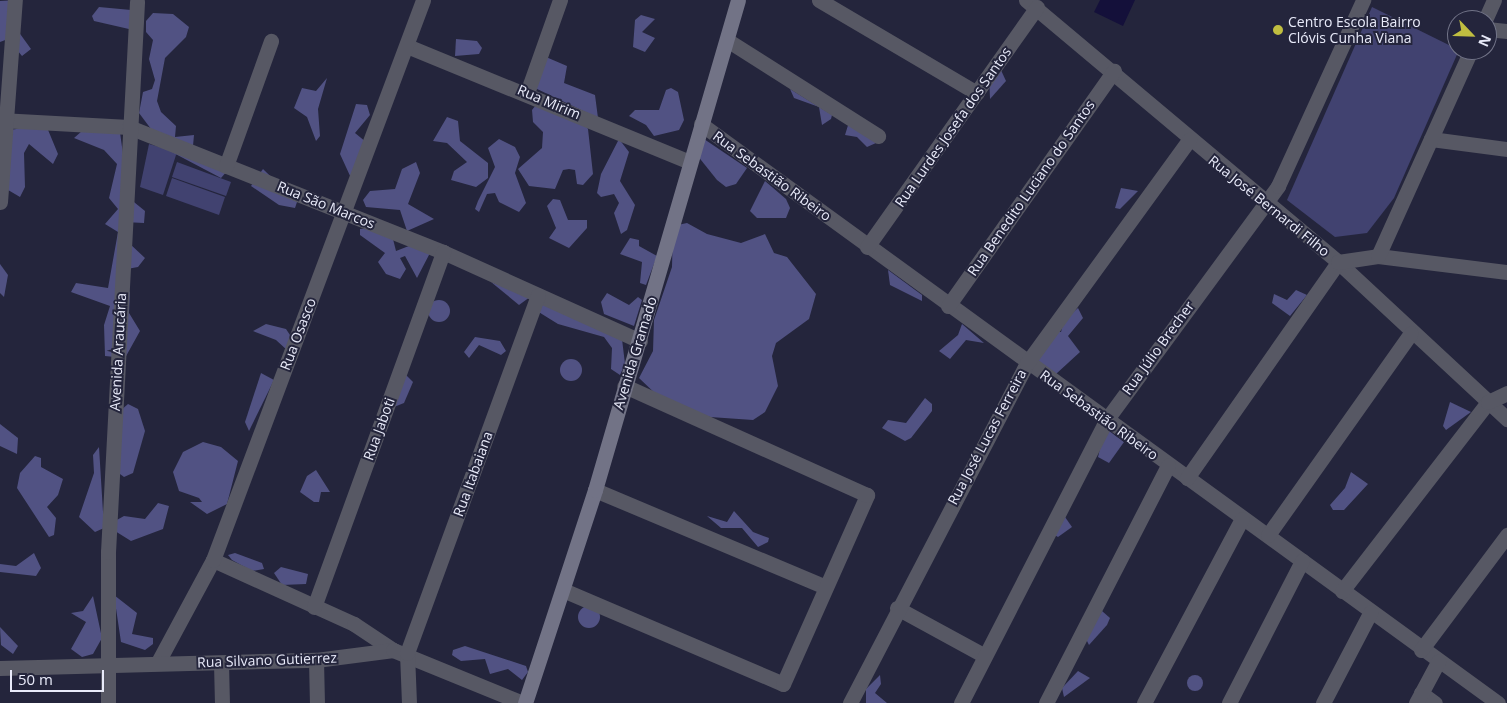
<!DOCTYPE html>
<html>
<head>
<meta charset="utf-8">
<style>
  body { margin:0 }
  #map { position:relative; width:1507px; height:703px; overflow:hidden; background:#24253c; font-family:"Open Sans",sans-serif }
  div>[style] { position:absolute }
  .green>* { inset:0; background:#414270 }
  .forest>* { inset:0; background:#515283 }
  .round { border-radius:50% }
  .water>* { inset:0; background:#14103a }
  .street>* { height:15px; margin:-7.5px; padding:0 7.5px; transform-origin:7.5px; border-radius:7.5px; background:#575864 }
  .secondary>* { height:15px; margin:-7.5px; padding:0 7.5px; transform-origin:7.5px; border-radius:7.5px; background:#727386 }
  .dots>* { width:14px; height:14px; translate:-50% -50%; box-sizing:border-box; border:2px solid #24253c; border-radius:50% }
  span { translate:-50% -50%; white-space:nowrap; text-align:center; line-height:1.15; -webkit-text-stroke:4px #24253c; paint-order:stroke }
  .poi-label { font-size:14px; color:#e8eaf9 }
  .left { translate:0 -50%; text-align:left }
  .street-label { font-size:14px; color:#e8eaf9 }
  .north { position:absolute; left:1447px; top:10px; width:50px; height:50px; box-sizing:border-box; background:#24253c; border:1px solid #727488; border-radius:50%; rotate:114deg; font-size:14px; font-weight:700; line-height:20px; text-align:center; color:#e8eaf9 }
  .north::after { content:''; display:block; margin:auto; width:18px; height:22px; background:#c0be40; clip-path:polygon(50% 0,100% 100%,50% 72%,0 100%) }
  .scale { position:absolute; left:10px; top:670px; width:94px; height:22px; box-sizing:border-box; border:2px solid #e8eaf9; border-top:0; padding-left:6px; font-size:15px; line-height:18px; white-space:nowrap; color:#e8eaf9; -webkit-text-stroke:4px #24253c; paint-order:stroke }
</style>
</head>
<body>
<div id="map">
  <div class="green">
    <i style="clip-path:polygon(1372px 7px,1459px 50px,1394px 198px,1367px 233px,1335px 237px,1287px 200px)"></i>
    <i style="clip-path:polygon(149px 144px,177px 152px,163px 195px,140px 187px)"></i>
    <i style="clip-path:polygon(177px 162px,231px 182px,226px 196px,172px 177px)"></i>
    <i style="clip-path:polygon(172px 178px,225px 197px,219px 215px,166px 196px)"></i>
  </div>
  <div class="forest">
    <i style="clip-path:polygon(18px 0,18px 31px,31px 49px,22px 56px,8px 39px,0 42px,0 1px)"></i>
    <i style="clip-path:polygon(99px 7px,131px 10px,142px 21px,142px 32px,94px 21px,92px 16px)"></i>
    <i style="clip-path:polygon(153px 13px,173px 14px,189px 27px,186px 37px,165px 58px,157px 101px,161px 112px,176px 126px,175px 137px,194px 135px,193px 146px,228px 170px,221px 178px,166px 149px,139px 113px,143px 92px,152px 89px,155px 80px,149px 59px,153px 40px,146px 32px,146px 21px)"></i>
    <i style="clip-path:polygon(641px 15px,655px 19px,642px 32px,655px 38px,645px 52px,633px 47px,635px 20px)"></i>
    <i style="clip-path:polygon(456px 39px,477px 41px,482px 48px,479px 54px,455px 56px)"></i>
    <i style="clip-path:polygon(546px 57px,567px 66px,564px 83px,595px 95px,598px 118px,535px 88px)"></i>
    <i style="clip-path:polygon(1000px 68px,1006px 81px,990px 99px,989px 74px)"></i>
    <i style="clip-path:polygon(327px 78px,318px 109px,320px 136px,316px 141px,307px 117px,294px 108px,302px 88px,316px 91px)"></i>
    <i style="clip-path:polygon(671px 88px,678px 92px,684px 120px,679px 130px,654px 136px,646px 125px,629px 116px,635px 110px,659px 110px,666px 90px)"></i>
    <i style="clip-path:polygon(790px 89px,832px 115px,831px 119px,822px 125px,819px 107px,794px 98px)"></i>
    <i style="clip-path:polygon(539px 101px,582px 120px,588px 129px,593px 174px,583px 185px,577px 184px,575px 170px,569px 169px,563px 170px,555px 189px,529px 186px,518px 169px,542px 148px,543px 132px,533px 122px,532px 110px)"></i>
    <i style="clip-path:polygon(356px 104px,367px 105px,370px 115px,355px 133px,366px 142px,351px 178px,340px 154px)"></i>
    <i style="clip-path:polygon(447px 117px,458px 121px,460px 141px,488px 163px,488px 178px,476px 187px,451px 180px,454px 171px,467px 162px,447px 143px,433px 141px)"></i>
    <i style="clip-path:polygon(849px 122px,876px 143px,867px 147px,857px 137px,845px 135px)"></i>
    <i style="clip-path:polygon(46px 125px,58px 154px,53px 164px,29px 144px,24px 153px,25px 187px,20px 197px,3px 187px,9px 130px)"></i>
    <i style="clip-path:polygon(119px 125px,129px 198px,145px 211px,144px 223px,124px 222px,129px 243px,145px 258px,138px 267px,127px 269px,121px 286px,130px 292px,129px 313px,140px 331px,125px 358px,105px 356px,104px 325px,110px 306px,71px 292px,76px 283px,108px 288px,118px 232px,105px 224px,118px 209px,109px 198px,117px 164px,104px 150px,74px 138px,82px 131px)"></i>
    <i style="clip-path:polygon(499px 139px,515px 147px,520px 157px,515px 173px,526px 203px,519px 212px,499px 202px,495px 193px,487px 194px,479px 212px,475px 209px,478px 201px,495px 167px,488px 148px)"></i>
    <i style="clip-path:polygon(619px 139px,629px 152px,620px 181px,635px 205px,627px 230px,621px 234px,614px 213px,619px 203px,614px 194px,601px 197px,597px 193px,601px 174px)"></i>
    <i style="clip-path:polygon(704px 139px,747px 168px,736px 184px,726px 187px,717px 180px,697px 155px)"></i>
    <i style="clip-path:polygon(416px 162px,420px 173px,408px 204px,434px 219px,407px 231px,400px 210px,366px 207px,363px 200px,370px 191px,395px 189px,402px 169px)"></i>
    <i style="clip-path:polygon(263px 169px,297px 202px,295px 208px,279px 205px,251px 186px)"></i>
    <i style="clip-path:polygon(765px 181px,786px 199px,790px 208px,786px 218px,757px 218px,750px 211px)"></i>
    <i style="clip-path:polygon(1121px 188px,1138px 191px,1120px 209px,1115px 208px)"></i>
    <i style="clip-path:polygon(553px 199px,560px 200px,568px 220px,587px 220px,587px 228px,569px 248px,549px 238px,556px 228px,547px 206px)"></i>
    <i style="clip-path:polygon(687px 223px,707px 234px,741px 243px,765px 234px,774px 253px,787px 257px,816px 294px,809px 319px,776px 343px,772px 356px,778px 386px,765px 412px,753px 420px,710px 417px,661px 399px,639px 378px,653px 351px,654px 320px,672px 267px,673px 226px)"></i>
    <i style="clip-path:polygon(368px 228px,392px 235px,396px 251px,414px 244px,430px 253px,417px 278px,405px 256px,400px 258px,406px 269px,400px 279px,386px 274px,378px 262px,385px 253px,360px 235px,360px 229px)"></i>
    <i style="clip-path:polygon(630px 238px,639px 240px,639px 246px,657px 256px,646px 285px,640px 283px,642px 262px,620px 254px)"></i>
    <i style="clip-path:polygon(0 264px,8px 275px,4px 297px,0 293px)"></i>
    <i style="clip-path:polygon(888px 270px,922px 295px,922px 301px,890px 285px)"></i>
    <i style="clip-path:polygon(491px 282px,530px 297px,519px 305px)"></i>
    <i style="clip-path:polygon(1296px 290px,1307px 295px,1290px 316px,1272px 303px,1274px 294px,1287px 300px)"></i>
    <i style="clip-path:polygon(607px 293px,629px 305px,638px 297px,642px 300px,634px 326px,604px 314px,601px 302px)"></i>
    <i class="round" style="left:428px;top:300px;width:22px;height:22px"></i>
    <i style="clip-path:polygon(542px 301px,622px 339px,625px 364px,620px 375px,611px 369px,612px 348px,604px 337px,558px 324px,537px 311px)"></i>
    <i style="clip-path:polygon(1078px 308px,1083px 318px,1068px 336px,1080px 352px,1056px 374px,1037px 360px,1052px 331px,1061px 332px,1064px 320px)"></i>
    <i style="clip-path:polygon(266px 324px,286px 329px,292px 338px,288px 351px,276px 340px,253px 331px)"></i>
    <i style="clip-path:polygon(962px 324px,984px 343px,966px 340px,950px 359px,939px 351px,958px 335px)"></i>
    <i style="clip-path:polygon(475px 337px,500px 341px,506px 351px,501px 355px,479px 345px,469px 358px,464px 352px)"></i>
    <i class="round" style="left:560px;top:359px;width:22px;height:22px"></i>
    <i style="clip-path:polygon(261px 373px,274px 380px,249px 431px,245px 422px)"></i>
    <i style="clip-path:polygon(404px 373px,413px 382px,404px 403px,394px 407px)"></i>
    <i style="clip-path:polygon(925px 398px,932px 404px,932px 411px,911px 438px,905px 441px,882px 428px,888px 420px,906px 423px)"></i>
    <i style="clip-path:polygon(1450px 402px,1471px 412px,1446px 430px,1443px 426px)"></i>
    <i style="clip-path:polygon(128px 404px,138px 409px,145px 431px,133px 473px,124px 477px,116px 471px,120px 411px)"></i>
    <i style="clip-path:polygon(0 424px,18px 438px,17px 454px,0 446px)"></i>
    <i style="clip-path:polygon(1105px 428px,1124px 442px,1109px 463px,1098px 457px)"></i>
    <i style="clip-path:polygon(203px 442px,221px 447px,238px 461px,227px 504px,207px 514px,190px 502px,202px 502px,199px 498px,179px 491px,173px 472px,183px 452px)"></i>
    <i style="clip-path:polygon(99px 447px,104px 528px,95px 532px,79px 517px,94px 473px,93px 455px)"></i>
    <i style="clip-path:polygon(35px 456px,41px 458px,41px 467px,63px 479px,58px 495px,47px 507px,56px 518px,54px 535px,49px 537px,17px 488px,20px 473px)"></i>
    <i style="clip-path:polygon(316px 470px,330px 492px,321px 492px,319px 502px,314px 502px,300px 492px,307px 476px)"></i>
    <i style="clip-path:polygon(1351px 472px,1368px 484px,1344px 510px,1333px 510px,1330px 505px,1345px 488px)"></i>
    <i style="clip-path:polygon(158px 503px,169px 506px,163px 529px,131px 541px,115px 531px,115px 521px,124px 516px,145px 519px)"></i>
    <i style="clip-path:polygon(734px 511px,753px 532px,769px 538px,768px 542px,758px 547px,742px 528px,721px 528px,707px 516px,727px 522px)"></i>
    <i style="clip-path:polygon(1065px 517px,1072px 527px,1058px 537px,1053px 534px)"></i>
    <i style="clip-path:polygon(34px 553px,41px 568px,36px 576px,0 572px,0 564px,16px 566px)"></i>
    <i style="clip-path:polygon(235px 553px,262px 563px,264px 569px,252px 571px,232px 560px,228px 555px)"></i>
    <i style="clip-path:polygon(281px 567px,308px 574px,306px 584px,282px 585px,274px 573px)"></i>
    <i style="clip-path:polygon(114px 595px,137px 613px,132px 634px,153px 638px,153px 644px,145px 650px,121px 642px)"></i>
    <i style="clip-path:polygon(93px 596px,102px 638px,93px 654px,82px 657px,71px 649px,86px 622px,71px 613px,83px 611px)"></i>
    <i class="round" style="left:578px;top:606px;width:22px;height:22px"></i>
    <i style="clip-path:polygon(1102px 611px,1110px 618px,1107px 625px,1089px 645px,1086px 639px)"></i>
    <i style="clip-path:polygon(0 627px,18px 646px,13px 654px,1px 645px)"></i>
    <i style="clip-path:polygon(465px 646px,526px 666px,528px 672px,522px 680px,508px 669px,490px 674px,485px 659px,461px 661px,452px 655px,453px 650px)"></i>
    <i style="clip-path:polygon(1078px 671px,1090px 678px,1064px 697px,1062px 688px)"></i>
    <i class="round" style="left:1187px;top:675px;width:16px;height:16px"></i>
    <i style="clip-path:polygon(880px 675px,881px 684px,875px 693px,887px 703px,866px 703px,866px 689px)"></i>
  </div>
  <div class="water">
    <i style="clip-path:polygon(1100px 0,1135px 0,1123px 26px,1094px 12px)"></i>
  </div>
  <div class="street">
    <i style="left:819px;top:0;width:183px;rotate:30.5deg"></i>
    <i style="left:1026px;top:0;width:407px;rotate:40deg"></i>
    <i style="left:1338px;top:262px;width:231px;rotate:42.9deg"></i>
    <i style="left:1485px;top:20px;width:22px;rotate:-66deg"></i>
    <i style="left:1487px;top:29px;width:20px;rotate:6deg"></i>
    <i style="left:727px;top:40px;width:179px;rotate:32.4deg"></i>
    <i style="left:407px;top:46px;width:306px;rotate:22.3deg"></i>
    <i style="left:527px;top:93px;width:99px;rotate:-70.5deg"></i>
    <i style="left:0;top:120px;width:129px;rotate:3.1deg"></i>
    <i style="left:129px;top:127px;width:338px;rotate:21.7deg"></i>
    <i style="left:443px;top:252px;width:216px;rotate:24.3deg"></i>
    <i style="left:701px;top:124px;width:985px;rotate:36deg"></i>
    <i style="left:1431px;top:139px;width:77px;rotate:7.5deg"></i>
    <i style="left:226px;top:166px;width:133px;rotate:-70.2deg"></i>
    <i style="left:0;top:202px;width:203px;rotate:-85.8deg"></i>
    <i style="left:867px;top:247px;width:294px;rotate:-54.7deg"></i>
    <i style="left:1378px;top:256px;width:130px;rotate:7.1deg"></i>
    <i style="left:948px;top:306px;width:288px;rotate:-54.8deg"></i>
    <i style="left:1187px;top:478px;width:264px;rotate:-55deg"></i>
    <i style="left:1338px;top:262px;width:40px;rotate:-8.5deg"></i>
    <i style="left:1378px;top:256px;width:226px;rotate:-65.7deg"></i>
    <i style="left:595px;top:490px;width:247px;rotate:22.8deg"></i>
    <i style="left:1268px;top:535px;width:247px;rotate:-54.7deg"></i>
    <i style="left:213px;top:560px;width:155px;rotate:24.4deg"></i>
    <i style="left:354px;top:624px;width:47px;rotate:33.7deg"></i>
    <i style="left:563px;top:590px;width:239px;rotate:23.1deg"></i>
    <i style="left:783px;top:684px;width:207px;rotate:-66deg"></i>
    <i style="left:867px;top:495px;width:266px;rotate:-155.8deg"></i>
    <i style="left:1342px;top:591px;width:239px;rotate:-52.3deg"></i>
    <i style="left:1488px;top:402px;width:21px;rotate:-25deg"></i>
    <i style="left:314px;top:607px;width:378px;rotate:-70deg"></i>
    <i style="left:897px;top:608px;width:100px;rotate:28.6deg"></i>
    <i style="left:1421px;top:650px;width:144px;rotate:-53.2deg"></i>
    <i style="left:316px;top:660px;width:43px;rotate:88.7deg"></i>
    <i style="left:158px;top:662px;width:116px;rotate:-61.7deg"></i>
    <i style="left:213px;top:560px;width:598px;rotate:-69.44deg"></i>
    <i style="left:221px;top:663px;width:40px;rotate:88.6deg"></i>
    <i style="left:0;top:668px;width:316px;rotate:-1.5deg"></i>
    <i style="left:316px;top:660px;width:78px;rotate:-7.4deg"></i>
    <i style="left:393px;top:650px;width:140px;rotate:22.2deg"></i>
    <i style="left:1421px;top:693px;width:17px;rotate:36deg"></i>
    <i style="left:108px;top:703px;width:151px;rotate:-90deg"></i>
    <i style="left:108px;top:552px;width:551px;rotate:-86.98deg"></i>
    <i style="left:409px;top:703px;width:50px;rotate:-92.3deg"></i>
    <i style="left:407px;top:653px;width:381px;rotate:-69.9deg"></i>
    <i style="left:850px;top:703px;width:383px;rotate:-62.5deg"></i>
    <i style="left:1027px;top:363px;width:276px;rotate:-54deg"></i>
    <i style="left:961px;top:703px;width:319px;rotate:-62.8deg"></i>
    <i style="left:1107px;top:419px;width:289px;rotate:-53.7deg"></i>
    <i style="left:1278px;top:186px;width:205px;rotate:-65.4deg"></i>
    <i style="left:1046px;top:703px;width:267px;rotate:-62.8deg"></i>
    <i style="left:1144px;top:703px;width:208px;rotate:-62deg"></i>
    <i style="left:1229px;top:703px;width:160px;rotate:-62.8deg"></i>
    <i style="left:1323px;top:703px;width:102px;rotate:-62.4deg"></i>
    <i style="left:1416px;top:703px;width:47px;rotate:-61.8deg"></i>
  </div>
  <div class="secondary">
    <i style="left:525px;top:703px;width:224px;rotate:-71.8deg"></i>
    <i style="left:595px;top:490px;width:510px;rotate:-73.73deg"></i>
  </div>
  <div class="dots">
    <i style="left:1278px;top:30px;background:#c0be40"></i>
  </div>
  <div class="poi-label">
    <span class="left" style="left:1288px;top:30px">Centro Escola Bairro<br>Clóvis Cunha Viana</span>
  </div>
  <div class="street-label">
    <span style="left:549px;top:102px;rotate:23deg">Rua Mirim</span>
    <span style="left:953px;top:127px;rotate:-55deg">Rua Lurdes Josefa dos Santos</span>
    <span style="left:772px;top:176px;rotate:36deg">Rua Sebastião Ribeiro</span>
    <span style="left:1031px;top:188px;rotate:-55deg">Rua Benedito Luciano do Santos</span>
    <span style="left:326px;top:205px;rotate:22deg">Rua São Marcos</span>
    <span style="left:1269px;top:206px;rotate:39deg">Rua José Bernardi Filho</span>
    <span style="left:298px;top:334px;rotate:-69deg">Rua Osasco</span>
    <span style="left:1158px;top:348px;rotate:-54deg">Rua Júlio Brecher</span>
    <span style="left:118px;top:352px;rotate:-87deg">Avenida Araucária</span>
    <span style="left:635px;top:353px;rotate:-73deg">Avenida Gramado</span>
    <span style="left:1099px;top:415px;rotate:36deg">Rua Sebastião Ribeiro</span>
    <span style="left:379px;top:429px;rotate:-70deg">Rua Jaboti</span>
    <span style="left:987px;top:437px;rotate:-62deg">Rua José Lucas Ferreira</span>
    <span style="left:473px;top:474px;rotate:-70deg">Rua Itabaiana</span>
    <span style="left:267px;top:660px;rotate:-2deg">Rua Silvano Gutierrez</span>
  </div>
  <div class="north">N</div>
  <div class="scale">50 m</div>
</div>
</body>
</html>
